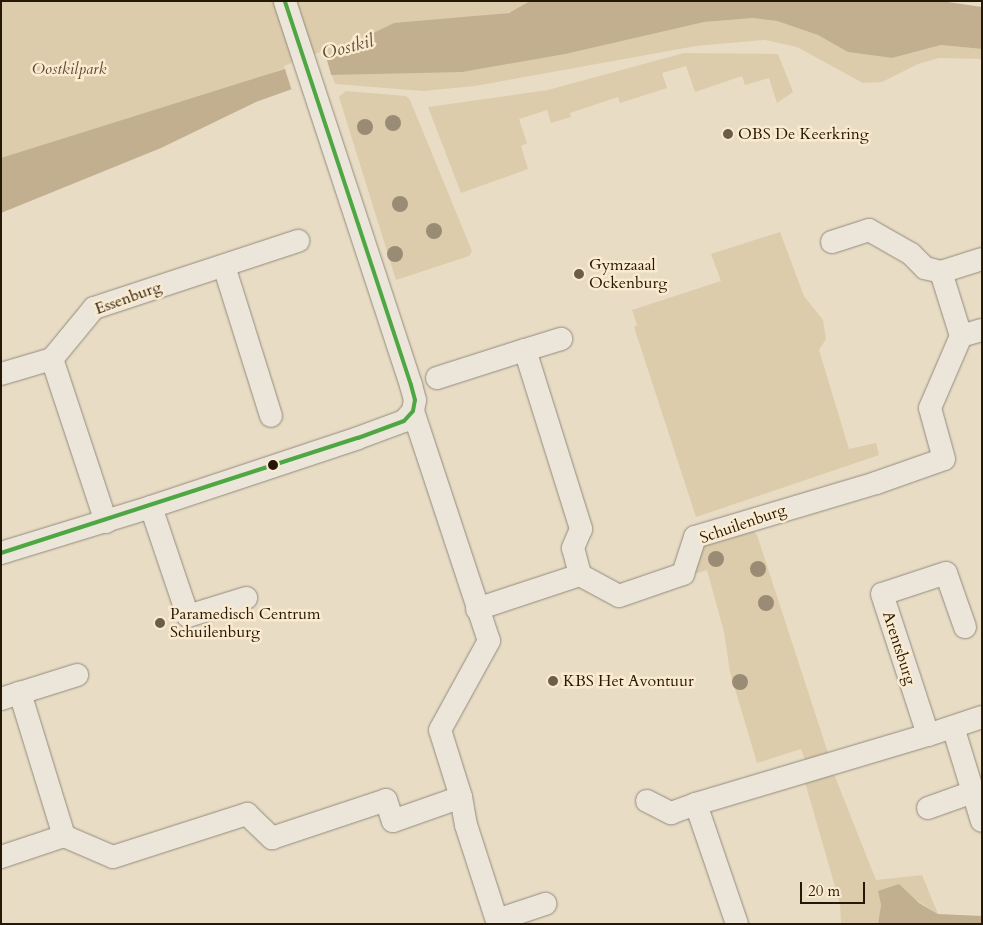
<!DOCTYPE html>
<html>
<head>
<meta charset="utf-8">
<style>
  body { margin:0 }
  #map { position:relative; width:983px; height:925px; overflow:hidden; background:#e8dcc5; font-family:Cardo,serif }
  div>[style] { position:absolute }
  .green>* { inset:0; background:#dcccac }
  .water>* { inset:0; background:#c1af90 }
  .pier>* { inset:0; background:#e8dcc5 }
  .roads { filter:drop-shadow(0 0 1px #938b7c) drop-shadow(0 0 1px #938b7c) }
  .minor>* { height:22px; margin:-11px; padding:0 11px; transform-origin:11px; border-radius:11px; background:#ebe5da }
  .bus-1>* { height:4px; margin:-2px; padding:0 2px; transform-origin:2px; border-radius:2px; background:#4ea743 }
  .trees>* { width:16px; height:16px; margin:-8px; border-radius:50%; background:#9a8c74 }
  .dots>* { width:14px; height:14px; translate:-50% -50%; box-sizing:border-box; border:2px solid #faebd0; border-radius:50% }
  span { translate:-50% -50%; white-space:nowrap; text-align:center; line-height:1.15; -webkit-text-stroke:5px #faebd0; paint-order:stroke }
  .park-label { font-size:16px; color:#5a4a32; font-style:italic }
  .poi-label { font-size:16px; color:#261807 }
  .left { translate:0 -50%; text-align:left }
  .street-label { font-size:16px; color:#261807 }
  .water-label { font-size:18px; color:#5d4d35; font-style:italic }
  .frame { position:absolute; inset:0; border:2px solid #261807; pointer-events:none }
  .scale { position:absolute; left:800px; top:882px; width:65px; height:22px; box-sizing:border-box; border:2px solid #261807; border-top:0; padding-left:6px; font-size:15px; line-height:18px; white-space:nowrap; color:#261807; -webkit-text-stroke:4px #faebd0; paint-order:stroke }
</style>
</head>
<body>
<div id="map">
  <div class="green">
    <i style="clip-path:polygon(1px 1px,583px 1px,369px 34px,326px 56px,323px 51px,284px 66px,285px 68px,188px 102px,1px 160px)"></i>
    <i style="clip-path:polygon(753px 18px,777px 21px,818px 35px,849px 52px,892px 58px,941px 45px,982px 49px,982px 59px,939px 58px,918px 64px,882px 82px,863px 83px,797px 47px,765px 40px,696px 46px,475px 86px,423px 91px,335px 84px,332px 75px,388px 73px,704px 22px)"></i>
    <i style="clip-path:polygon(684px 53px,778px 54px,793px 92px,777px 103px,769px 78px,745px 85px,742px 76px,695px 92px,686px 66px,662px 73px,667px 88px,620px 103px,618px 97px,570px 113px,571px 117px,551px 123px,547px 110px,519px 119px,527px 143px,521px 146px,528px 169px,461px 193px,428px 107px,548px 90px)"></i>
    <i style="clip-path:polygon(346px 91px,406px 96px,410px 100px,472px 251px,469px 256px,396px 280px,339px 97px)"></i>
    <i style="clip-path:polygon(780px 232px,804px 296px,823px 320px,826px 339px,819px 350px,849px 449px,876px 443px,879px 455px,696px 517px,634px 327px,637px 325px,632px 310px,721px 281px,711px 254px)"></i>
    <i style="clip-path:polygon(750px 528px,757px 535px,829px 756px,806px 763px,801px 749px,757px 763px,730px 672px,724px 632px,707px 570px,685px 577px,702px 542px)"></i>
    <i style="clip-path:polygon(834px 774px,876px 880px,922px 875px,938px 914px,911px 897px,878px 891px,881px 905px,878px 924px,841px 924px,840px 904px,805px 782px)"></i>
  </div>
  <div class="water">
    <i style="clip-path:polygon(530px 1px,941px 1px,982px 7px,982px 49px,941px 45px,892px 58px,848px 52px,818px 35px,777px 21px,753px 18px,704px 22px,565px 54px,462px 72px,331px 75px,256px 102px,161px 148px,1px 213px,1px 158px,326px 56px,394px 23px,509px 13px)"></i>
    <i style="clip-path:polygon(899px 884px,919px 903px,938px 914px,982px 916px,982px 924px,878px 924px,881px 905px,878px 891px)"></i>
  </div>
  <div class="pier">
    <i style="clip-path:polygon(325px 53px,332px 78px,292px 91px,284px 66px)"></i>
  </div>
  <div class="roads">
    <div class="minor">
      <i style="left:832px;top:242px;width:39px;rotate:-18deg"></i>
      <i style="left:869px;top:230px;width:48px;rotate:29.7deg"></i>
      <i style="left:911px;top:254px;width:20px;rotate:45deg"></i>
      <i style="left:925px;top:268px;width:16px;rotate:14deg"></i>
      <i style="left:224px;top:266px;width:157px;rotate:72.6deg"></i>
      <i style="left:961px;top:336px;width:67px;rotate:-107.4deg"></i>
      <i style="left:941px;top:272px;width:43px;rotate:-17.6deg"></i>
      <i style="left:525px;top:350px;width:38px;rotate:-17deg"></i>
      <i style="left:1px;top:374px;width:53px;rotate:-16.4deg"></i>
      <i style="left:437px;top:378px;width:92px;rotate:-17.7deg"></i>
      <i style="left:525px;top:350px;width:188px;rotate:72.6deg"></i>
      <i style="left:581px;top:529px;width:21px;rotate:113deg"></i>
      <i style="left:573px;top:548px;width:28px;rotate:75deg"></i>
      <i style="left:151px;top:507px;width:115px;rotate:71.3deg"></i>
      <i style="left:188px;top:616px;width:61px;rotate:-17.2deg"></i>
      <i style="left:106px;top:522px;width:172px;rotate:-108.3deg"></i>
      <i style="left:52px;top:359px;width:66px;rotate:-50.5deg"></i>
      <i style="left:94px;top:308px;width:215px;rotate:-18.2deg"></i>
      <i style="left:1px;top:553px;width:157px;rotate:-17deg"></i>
      <i style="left:151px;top:507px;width:218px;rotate:-18.4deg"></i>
      <i style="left:358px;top:438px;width:49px;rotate:-20.3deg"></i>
      <i style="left:404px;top:421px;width:13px;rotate:-48deg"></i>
      <i style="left:413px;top:411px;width:11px;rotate:-80deg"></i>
      <i style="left:415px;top:400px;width:16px;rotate:-105deg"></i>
      <i style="left:411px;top:385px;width:404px;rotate:-108.2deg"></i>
      <i style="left:477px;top:609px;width:108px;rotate:-18.3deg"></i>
      <i style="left:580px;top:575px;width:44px;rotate:28.3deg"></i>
      <i style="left:619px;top:596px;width:68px;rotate:-19deg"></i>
      <i style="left:683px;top:574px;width:39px;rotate:-72deg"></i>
      <i style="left:695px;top:537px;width:189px;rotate:-16.6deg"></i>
      <i style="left:876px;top:483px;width:72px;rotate:-19.4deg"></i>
      <i style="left:944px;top:459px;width:53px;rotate:-105.4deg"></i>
      <i style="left:930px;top:408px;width:78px;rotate:-66.7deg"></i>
      <i style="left:961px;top:336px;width:22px;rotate:-16deg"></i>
      <i style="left:965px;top:627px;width:57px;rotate:-109.4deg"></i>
      <i style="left:946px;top:573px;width:67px;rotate:161.8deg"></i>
      <i style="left:882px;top:594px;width:148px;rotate:71.9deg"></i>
      <i style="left:928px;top:735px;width:57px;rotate:-18.4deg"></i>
      <i style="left:1px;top:699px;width:20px;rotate:-18deg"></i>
      <i style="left:973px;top:792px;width:30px;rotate:73deg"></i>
      <i style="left:461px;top:797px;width:28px;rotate:80deg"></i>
      <i style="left:466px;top:825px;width:104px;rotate:72.1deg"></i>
      <i style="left:647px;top:801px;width:27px;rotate:27deg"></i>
      <i style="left:671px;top:813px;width:27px;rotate:-20deg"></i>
      <i style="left:928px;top:808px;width:48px;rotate:-19.6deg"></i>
      <i style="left:973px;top:792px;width:68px;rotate:-107.1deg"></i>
      <i style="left:64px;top:836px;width:150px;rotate:-107.1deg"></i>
      <i style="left:20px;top:693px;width:60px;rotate:-17.5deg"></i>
      <i style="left:1px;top:857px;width:66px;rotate:-18.4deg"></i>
      <i style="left:64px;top:836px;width:53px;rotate:23.2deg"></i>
      <i style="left:113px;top:857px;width:141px;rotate:-17.8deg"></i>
      <i style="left:247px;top:814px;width:35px;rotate:44deg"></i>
      <i style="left:272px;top:838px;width:120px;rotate:-18.4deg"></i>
      <i style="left:386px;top:800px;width:22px;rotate:72deg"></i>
      <i style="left:393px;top:821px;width:72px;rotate:-19.4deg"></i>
      <i style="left:461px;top:797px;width:70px;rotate:-107.4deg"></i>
      <i style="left:440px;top:730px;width:102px;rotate:-61.2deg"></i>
      <i style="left:489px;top:641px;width:242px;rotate:-108.3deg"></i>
      <i style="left:497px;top:920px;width:51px;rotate:-18.4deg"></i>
      <i style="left:737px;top:924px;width:127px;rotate:-108.9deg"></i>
      <i style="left:696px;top:804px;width:242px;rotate:-16.6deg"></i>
    </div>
  </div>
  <div class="bus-1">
    <i style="left:1px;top:553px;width:375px;rotate:-17.9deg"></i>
    <i style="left:358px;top:438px;width:49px;rotate:-20.3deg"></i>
    <i style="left:404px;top:421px;width:13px;rotate:-48deg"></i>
    <i style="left:413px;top:411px;width:11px;rotate:-80deg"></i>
    <i style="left:415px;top:400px;width:16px;rotate:-105deg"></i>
    <i style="left:411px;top:385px;width:404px;rotate:-108.2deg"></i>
  </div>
  <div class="trees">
    <i style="left:393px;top:123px"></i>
    <i style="left:365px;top:127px"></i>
    <i style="left:400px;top:204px"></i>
    <i style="left:434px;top:231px"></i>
    <i style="left:395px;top:254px"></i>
    <i style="left:716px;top:559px"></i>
    <i style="left:758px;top:569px"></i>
    <i style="left:766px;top:603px"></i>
    <i style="left:740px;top:682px"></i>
  </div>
  <div class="dots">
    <i style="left:728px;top:134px;background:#6a5d4a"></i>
    <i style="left:579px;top:274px;background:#6a5d4a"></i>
    <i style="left:273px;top:465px;background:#261807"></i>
    <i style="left:160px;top:623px;background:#6a5d4a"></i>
    <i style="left:553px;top:681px;background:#6a5d4a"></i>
  </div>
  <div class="park-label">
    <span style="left:69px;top:69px">Oostkilpark</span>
  </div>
  <div class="poi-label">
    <span class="left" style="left:738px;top:134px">OBS De Keerkring</span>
    <span class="left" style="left:589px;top:274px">Gymzaaal<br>Ockenburg</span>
    <span class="left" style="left:170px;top:623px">Paramedisch Centrum<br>Schuilenburg</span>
    <span class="left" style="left:563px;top:681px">KBS Het Avontuur</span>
  </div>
  <div class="street-label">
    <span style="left:128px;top:298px;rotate:-20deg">Essenburg</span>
    <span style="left:743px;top:524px;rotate:-19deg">Schuilenburg</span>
    <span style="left:899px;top:648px;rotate:72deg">Arentsburg</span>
  </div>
  <div class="water-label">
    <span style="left:348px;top:48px;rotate:-15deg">Oostkil</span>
  </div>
  <div class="frame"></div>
  <div class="scale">20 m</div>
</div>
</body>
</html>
